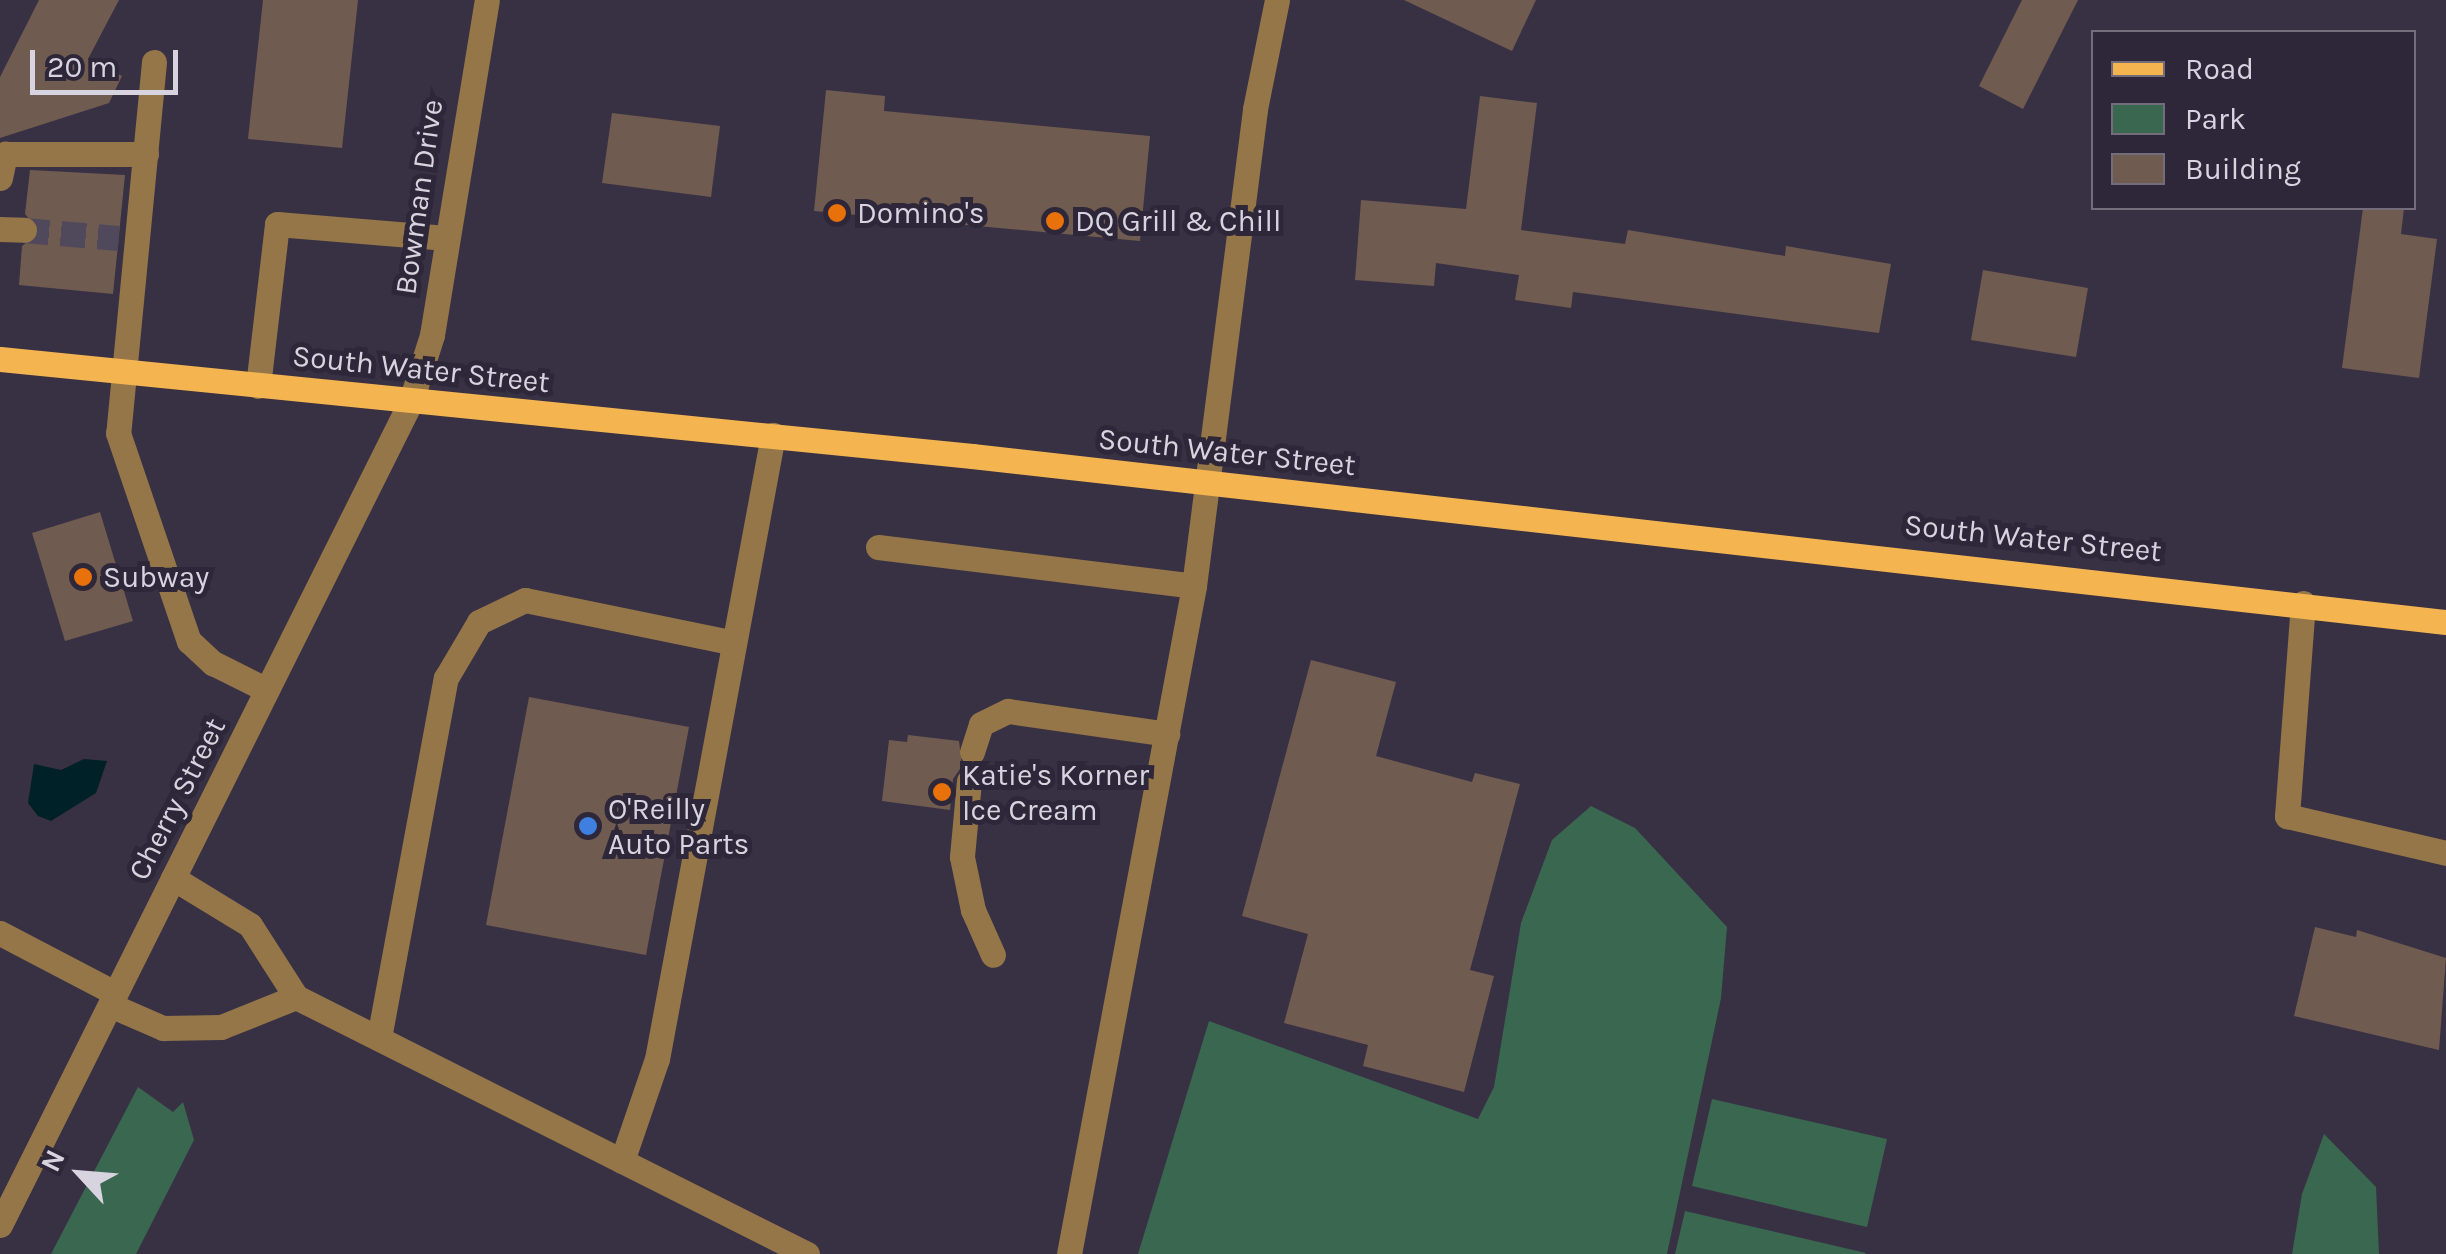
<!DOCTYPE html>
<html>
<head>
<meta charset="utf-8">
<style>
  body { margin:0 }
  #map { position:relative; width:2446px; height:1254px; overflow:hidden; background:#383144; font-family:Karla,sans-serif }
  div>[style] { position:absolute }
  .green>* { inset:0; background:#3a6750 }
  .water>* { inset:0; background:#002127 }
  .building>* { inset:0; background:#705b50 }
  .minor-tunnel>* { height:25px; margin-top:-12.5px; transform-origin:0; background:repeating-linear-gradient(90deg,#50495b 0 25px,transparent 0 37px) }
  .minor>* { height:25px; margin:-12.5px; padding:0 12.5px; transform-origin:12.5px; border-radius:12.5px; background:#957649 }
  .major>* { height:25px; margin:-12.5px; padding:0 12.5px; transform-origin:12.5px; border-radius:12.5px; background:#f4b551 }
  .dots>* { width:28px; height:28px; translate:-50% -50%; box-sizing:border-box; border:5px solid #2e2739; border-radius:50% }
  span { translate:-50% -50%; white-space:nowrap; text-align:center; line-height:1.15; -webkit-text-stroke:10px #2e2739; paint-order:stroke }
  .street-label { font-size:30px; color:#d7d3df }
  .poi-label { font-size:30px; color:#d7d3df }
  .left { translate:0 -50%; text-align:left }
  .legend { position:absolute; left:2091px; top:30px; width:325px; height:180px; box-sizing:border-box; background:#2e2739; border:2px solid #726c7b; margin:0; padding:12px 18px; list-style:none; font-size:30px; color:#d7d3df }
  .legend li { display:flex; align-items:center; gap:20px; height:50px }
  .legend b { width:50px; border:2px solid #726c7b }
  .north { position:absolute; left:30px; top:1124px; width:100px; height:100px; -webkit-text-stroke:8px #2e2739; paint-order:stroke; rotate:296deg; font-size:28px; font-weight:700; line-height:40px; text-align:center; color:#d7d3df }
  .north::after { content:''; display:block; margin:auto; width:35px; height:45px; background:#d7d3df; clip-path:polygon(50% 0,100% 100%,50% 72%,0 100%) }
  .scale { position:absolute; left:30px; top:50px; width:148px; height:45px; box-sizing:border-box; border:5px solid #d7d3df; border-top:0; padding-left:12px; font-size:30px; line-height:35px; white-space:nowrap; color:#d7d3df; -webkit-text-stroke:8px #2e2739; paint-order:stroke }
</style>
</head>
<body>
<div id="map">
  <div class="green">
    <i style="clip-path:polygon(1591px 806px,1635px 828px,1727px 927px,1721px 998px,1667px 1254px,1138px 1254px,1209px 1021px,1478px 1119px,1494px 1087px,1521px 923px,1552px 840px)"></i>
    <i style="clip-path:polygon(138px 1087px,173px 1112px,183px 1102px,194px 1140px,136px 1254px,51px 1254px)"></i>
    <i style="clip-path:polygon(1712px 1099px,1887px 1139px,1867px 1227px,1692px 1186px)"></i>
    <i style="clip-path:polygon(2324px 1134px,2376px 1187px,2379px 1254px,2292px 1254px,2302px 1194px)"></i>
    <i style="clip-path:polygon(1685px 1211px,1866px 1253px,1865px 1254px,1675px 1254px)"></i>
  </div>
  <div class="water">
    <i style="clip-path:polygon(84px 759px,107px 761px,96px 793px,51px 821px,38px 816px,28px 803px,34px 764px,61px 770px)"></i>
  </div>
  <div class="building">
    <i style="clip-path:polygon(39px 0,119px 0,88px 59px,122px 76px,109px 103px,0 138px,0 77px)"></i>
    <i style="clip-path:polygon(263px 0,358px 0,342px 148px,248px 139px)"></i>
    <i style="clip-path:polygon(1404px 0,1536px 0,1512px 51px)"></i>
    <i style="clip-path:polygon(2022px 0,2078px 0,2023px 109px,1979px 86px)"></i>
    <i style="clip-path:polygon(826px 90px,885px 96px,884px 111px,1150px 136px,1140px 241px,814px 211px)"></i>
    <i style="clip-path:polygon(1480px 96px,1537px 103px,1521px 230px,1625px 244px,1628px 230px,1785px 256px,1786px 246px,1891px 264px,1879px 333px,1573px 292px,1571px 308px,1515px 300px,1519px 275px,1436px 263px,1434px 286px,1355px 280px,1361px 200px,1466px 209px)"></i>
    <i style="clip-path:polygon(612px 113px,720px 126px,711px 197px,602px 183px)"></i>
    <i style="clip-path:polygon(30px 170px,125px 175px,113px 294px,19px 285px,22px 246px,40px 232px,25px 214px)"></i>
    <i style="clip-path:polygon(2363px 208px,2404px 208px,2401px 234px,2437px 239px,2419px 378px,2342px 368px)"></i>
    <i style="clip-path:polygon(1983px 270px,2088px 288px,2076px 357px,1971px 340px)"></i>
    <i style="clip-path:polygon(100px 512px,133px 621px,65px 641px,32px 533px)"></i>
    <i style="clip-path:polygon(1311px 660px,1396px 682px,1376px 756px,1472px 782px,1475px 773px,1520px 784px,1470px 970px,1494px 976px,1464px 1092px,1363px 1066px,1368px 1045px,1284px 1023px,1308px 934px,1242px 916px)"></i>
    <i style="clip-path:polygon(529px 697px,689px 727px,646px 955px,486px 925px)"></i>
    <i style="clip-path:polygon(908px 735px,959px 741px,962px 766px,953px 779px,950px 810px,882px 801px,889px 740px,907px 742px)"></i>
    <i style="clip-path:polygon(2315px 927px,2356px 937px,2357px 930px,2446px 958px,2439px 1050px,2294px 1016px)"></i>
  </div>
  <div class="minor-tunnel">
    <i style="left:24px;top:230px;width:95px;rotate:4.8deg"></i>
  </div>
  <div class="minor">
    <i style="left:154px;top:62px;width:373px;rotate:95.5deg"></i>
    <i style="left:118px;top:433px;width:220px;rotate:71.2deg"></i>
    <i style="left:189px;top:641px;width:33px;rotate:43deg"></i>
    <i style="left:213px;top:663px;width:60px;rotate:26.6deg"></i>
    <i style="left:0;top:178px;width:25px;rotate:-78deg"></i>
    <i style="left:5px;top:154px;width:141px"></i>
    <i style="left:0;top:229px;width:24px;rotate:2deg"></i>
    <i style="left:258px;top:386px;width:163px;rotate:-83.3deg"></i>
    <i style="left:277px;top:224px;width:170px;rotate:4.7deg"></i>
    <i style="left:878px;top:547px;width:318px;rotate:7deg"></i>
    <i style="left:2303px;top:603px;width:214px;rotate:94.3deg"></i>
    <i style="left:2287px;top:816px;width:163px;rotate:13.1deg"></i>
    <i style="left:972px;top:752px;width:29px;rotate:-72deg"></i>
    <i style="left:981px;top:724px;width:30px;rotate:-26deg"></i>
    <i style="left:1008px;top:711px;width:161px;rotate:8.2deg"></i>
    <i style="left:969px;top:781px;width:76px;rotate:95.3deg"></i>
    <i style="left:962px;top:857px;width:54px;rotate:78.3deg"></i>
    <i style="left:973px;top:910px;width:49px;rotate:66deg"></i>
    <i style="left:173px;top:878px;width:90px;rotate:31.4deg"></i>
    <i style="left:250px;top:925px;width:85px;rotate:57.4deg"></i>
    <i style="left:296px;top:997px;width:572px;rotate:26.7deg"></i>
    <i style="left:0;top:933px;width:130px;rotate:27.6deg"></i>
    <i style="left:110px;top:1005px;width:58px;rotate:23.5deg"></i>
    <i style="left:163px;top:1028px;width:58px;rotate:-1deg"></i>
    <i style="left:221px;top:1027px;width:81px;rotate:-21.8deg"></i>
    <i style="left:379px;top:1038px;width:366px;rotate:-79.5deg"></i>
    <i style="left:446px;top:678px;width:65px;rotate:-59.5deg"></i>
    <i style="left:479px;top:622px;width:51px;rotate:-25.6deg"></i>
    <i style="left:525px;top:600px;width:213px;rotate:11.6deg"></i>
    <i style="left:622px;top:1161px;width:108px;rotate:-71.1deg"></i>
    <i style="left:657px;top:1059px;width:635px;rotate:-79.47deg"></i>
    <i style="left:0;top:1225px;width:921px;rotate:-63.49deg"></i>
    <i style="left:411px;top:401px;width:69px;rotate:-72.3deg"></i>
    <i style="left:432px;top:335px;width:339px;rotate:-80.7deg"></i>
    <i style="left:1069px;top:1254px;width:680px;rotate:-79.4deg"></i>
    <i style="left:1194px;top:586px;width:481px;rotate:-82.7deg"></i>
    <i style="left:1255px;top:109px;width:111px;rotate:-78.6deg"></i>
  </div>
  <div class="major">
    <i style="left:0;top:359px;width:977px;rotate:5.7deg"></i>
    <i style="left:972px;top:456px;width:1483px;rotate:6.43deg"></i>
  </div>
  <div class="dots">
    <i style="left:837px;top:213px;background:#e8710a"></i>
    <i style="left:1055px;top:221px;background:#e8710a"></i>
    <i style="left:83px;top:577px;background:#e8710a"></i>
    <i style="left:942px;top:792px;background:#e8710a"></i>
    <i style="left:588px;top:826px;background:#3f7fe0"></i>
  </div>
  <div class="street-label">
    <span style="left:419px;top:197px;rotate:-82deg">Bowman Drive</span>
    <span style="left:421px;top:369px;rotate:6deg">South Water Street</span>
    <span style="left:1227px;top:452px;rotate:6deg">South Water Street</span>
    <span style="left:2033px;top:538px;rotate:6deg">South Water Street</span>
    <span style="left:177px;top:799px;rotate:-63deg">Cherry Street</span>
  </div>
  <div class="poi-label">
    <span class="left" style="left:857px;top:213px">Domino's</span>
    <span class="left" style="left:1075px;top:221px">DQ Grill &amp; Chill</span>
    <span class="left" style="left:103px;top:577px">Subway</span>
    <span class="left" style="left:962px;top:792px">Katie's Korner<br>Ice Cream</span>
    <span class="left" style="left:608px;top:826px">O'Reilly<br>Auto Parts</span>
  </div>
  <ul class="legend">
  <li><b style="height:12px;background:#f4b551"></b>Road</li>
  <li><b style="height:28px;background:#3a6750"></b>Park</li>
  <li><b style="height:28px;background:#705b50"></b>Building</li>
  </ul>
  <div class="north">N</div>
  <div class="scale">20 m</div>
</div>
</body>
</html>
